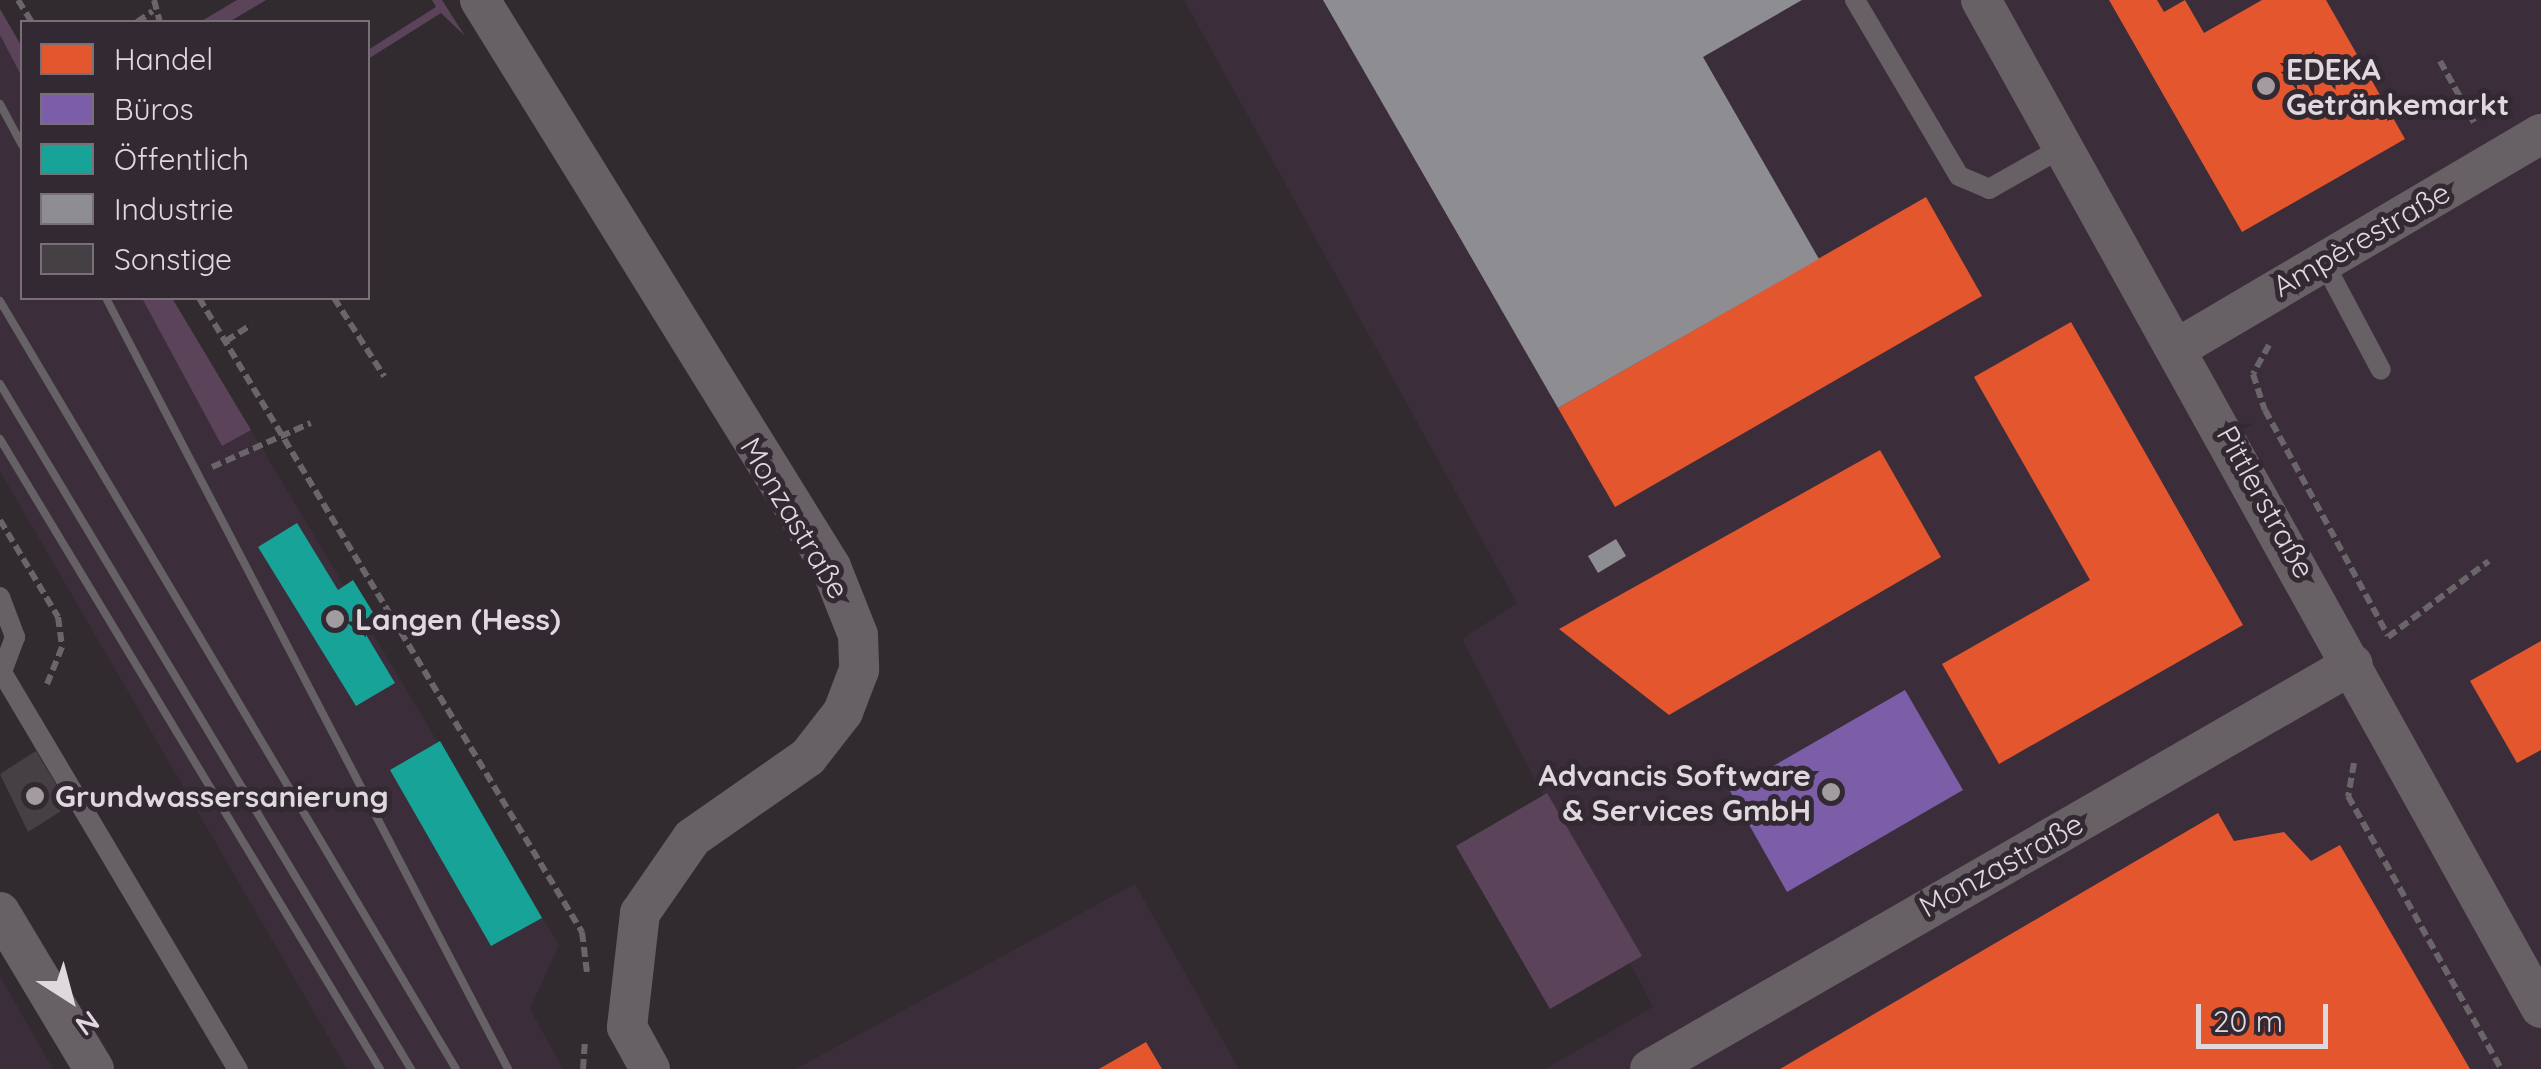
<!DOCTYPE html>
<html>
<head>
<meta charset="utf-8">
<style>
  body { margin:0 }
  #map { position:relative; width:2541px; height:1069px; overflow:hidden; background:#312b30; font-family:Quicksand,sans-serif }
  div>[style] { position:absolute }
  .built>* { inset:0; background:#3b2e3a }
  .green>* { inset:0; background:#5b435a }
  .shops>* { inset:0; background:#e4572e }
  .offices>* { inset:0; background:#7b5ea7 }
  .public>* { inset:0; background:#17a398 }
  .industry>* { inset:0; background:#8d8d92 }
  .building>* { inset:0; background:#454044 }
  .path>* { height:6px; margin-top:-3px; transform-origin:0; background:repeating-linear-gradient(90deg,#6a6569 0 10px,transparent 0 15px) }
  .service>* { height:20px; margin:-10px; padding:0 10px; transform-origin:10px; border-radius:10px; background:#676166 }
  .minor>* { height:40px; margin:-20px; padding:0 20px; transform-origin:20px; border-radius:20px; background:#676166 }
  .rail>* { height:8px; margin:-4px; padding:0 4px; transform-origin:4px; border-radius:4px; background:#666165 }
  .dots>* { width:28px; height:28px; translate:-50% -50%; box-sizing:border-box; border:5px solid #332932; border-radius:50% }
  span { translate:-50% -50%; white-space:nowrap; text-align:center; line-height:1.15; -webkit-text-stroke:10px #332932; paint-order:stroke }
  .poi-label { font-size:30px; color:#dfd9de; font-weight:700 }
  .left { translate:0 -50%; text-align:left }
  .right { translate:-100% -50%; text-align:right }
  .street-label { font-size:30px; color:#dfd9de }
  .legend { position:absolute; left:20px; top:20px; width:350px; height:280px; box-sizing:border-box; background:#332932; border:2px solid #786f77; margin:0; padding:12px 18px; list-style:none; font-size:30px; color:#dfd9de }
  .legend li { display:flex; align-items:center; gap:20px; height:50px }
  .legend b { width:50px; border:2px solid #786f77 }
  .north { position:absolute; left:20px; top:949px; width:100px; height:100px; -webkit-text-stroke:8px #332932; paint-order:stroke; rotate:144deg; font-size:28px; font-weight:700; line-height:40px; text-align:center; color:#dfd9de }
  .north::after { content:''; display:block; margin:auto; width:35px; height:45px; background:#dfd9de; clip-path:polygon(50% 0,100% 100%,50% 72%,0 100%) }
  .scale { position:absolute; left:2196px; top:1004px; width:132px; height:45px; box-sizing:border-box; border:5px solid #dfd9de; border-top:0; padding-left:12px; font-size:30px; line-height:35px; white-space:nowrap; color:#dfd9de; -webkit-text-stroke:8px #332932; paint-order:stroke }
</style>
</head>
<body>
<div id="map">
  <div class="built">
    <i style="clip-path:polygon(1184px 0,2541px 0,2541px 1069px,1545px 1069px,1653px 1007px,1462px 639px,1517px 603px)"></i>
    <i style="clip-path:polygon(0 9px,22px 47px,22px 298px,172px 298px,559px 945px,530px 1009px,563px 1069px,347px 1069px,0 471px)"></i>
    <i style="clip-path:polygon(1135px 884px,1239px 1069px,796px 1069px)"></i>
    <i style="clip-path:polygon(0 976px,53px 1069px,0 1069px)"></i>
  </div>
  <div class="green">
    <i style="clip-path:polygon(237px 0,266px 0,229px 22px,200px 22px)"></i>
    <i style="clip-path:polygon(432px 0,442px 0,465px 36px,441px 13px,368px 59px,368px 50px,436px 7px)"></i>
    <i style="clip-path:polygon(0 9px,22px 47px,22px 77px,0 35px)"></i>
    <i style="clip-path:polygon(142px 298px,172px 298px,251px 430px,222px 446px)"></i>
    <i style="clip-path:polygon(1547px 793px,1642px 956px,1550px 1009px,1456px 846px)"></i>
  </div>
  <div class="shops">
    <i style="clip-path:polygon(2109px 0,2157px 0,2164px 12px,2185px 0,2204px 33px,2262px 0,2326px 0,2405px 139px,2242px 232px)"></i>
    <i style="clip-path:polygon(1926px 197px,1982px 296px,1615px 507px,1558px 408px)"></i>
    <i style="clip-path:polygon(2071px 322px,2243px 625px,1999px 764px,1942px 664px,2090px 580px,1974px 377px)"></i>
    <i style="clip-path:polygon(1880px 450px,1941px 557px,1669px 715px,1559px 629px)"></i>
    <i style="clip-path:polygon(2541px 641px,2541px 750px,2517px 763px,2470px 681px)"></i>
    <i style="clip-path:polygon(2218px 813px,2234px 841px,2284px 832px,2311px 861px,2340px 845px,2470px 1069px,1780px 1069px)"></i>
    <i style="clip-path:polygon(1146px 1042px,1162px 1069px,1099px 1069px)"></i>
  </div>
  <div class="offices">
    <i style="clip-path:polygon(1905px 690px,1963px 790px,1787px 892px,1730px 791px)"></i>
  </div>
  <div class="public">
    <i style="clip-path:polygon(297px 523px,338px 590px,353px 580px,374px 614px,359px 623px,395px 683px,356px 706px,258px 547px)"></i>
    <i style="clip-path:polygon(440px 741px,542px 918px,491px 946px,390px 770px)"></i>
  </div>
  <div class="industry">
    <i style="clip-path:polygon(1323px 0,1802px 0,1703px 57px,1819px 259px,1558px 408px)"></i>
    <i style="clip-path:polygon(1616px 539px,1626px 556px,1598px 573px,1588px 556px)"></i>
  </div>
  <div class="building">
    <i style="clip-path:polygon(36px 751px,69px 806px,28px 832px,0 774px)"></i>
  </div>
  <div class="path">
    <i style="left:18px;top:0;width:26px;rotate:58deg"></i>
    <i style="left:154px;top:0;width:23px;rotate:75deg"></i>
    <i style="left:137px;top:22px;width:19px;rotate:-35deg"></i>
    <i style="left:2440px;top:61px;width:74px;rotate:61deg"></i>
    <i style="left:199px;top:298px;width:741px;rotate:58.86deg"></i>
    <i style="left:582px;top:932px;width:41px;rotate:83deg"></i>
    <i style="left:334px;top:298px;width:93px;rotate:57.3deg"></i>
    <i style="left:226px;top:341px;width:30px;rotate:-33deg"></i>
    <i style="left:2269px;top:345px;width:33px;rotate:119deg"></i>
    <i style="left:2253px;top:374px;width:38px;rotate:72deg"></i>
    <i style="left:2265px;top:410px;width:257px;rotate:61.4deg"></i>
    <i style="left:212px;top:467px;width:108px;rotate:-24deg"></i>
    <i style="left:0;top:520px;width:113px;rotate:59.1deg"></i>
    <i style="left:58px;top:617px;width:30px;rotate:82deg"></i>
    <i style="left:62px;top:647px;width:40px;rotate:112deg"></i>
    <i style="left:2388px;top:637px;width:126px;rotate:-37deg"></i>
    <i style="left:2354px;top:763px;width:34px;rotate:100deg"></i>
    <i style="left:2348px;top:796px;width:313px;rotate:60.7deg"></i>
    <i style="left:583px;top:1069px;width:29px;rotate:-86deg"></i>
  </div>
  <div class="service">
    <i style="left:1855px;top:0;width:204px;rotate:59.4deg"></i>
    <i style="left:1959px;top:176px;width:33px;rotate:23deg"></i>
    <i style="left:1989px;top:189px;width:87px;rotate:-29.5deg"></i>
    <i style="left:2323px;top:261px;width:123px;rotate:62deg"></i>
    <i style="left:0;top:597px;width:43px;rotate:69.4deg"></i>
    <i style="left:15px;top:637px;width:43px;rotate:110.6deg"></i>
    <i style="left:3px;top:674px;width:460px;rotate:59.3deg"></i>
  </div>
  <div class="minor">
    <i style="left:480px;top:0;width:667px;rotate:58.24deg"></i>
    <i style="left:831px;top:567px;width:73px;rotate:68.3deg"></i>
    <i style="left:858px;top:635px;width:35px;rotate:88deg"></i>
    <i style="left:859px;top:670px;width:45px;rotate:110.9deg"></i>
    <i style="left:843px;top:712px;width:57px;rotate:127.9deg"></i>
    <i style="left:808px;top:757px;width:141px;rotate:145.1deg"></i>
    <i style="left:692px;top:838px;width:91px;rotate:124.7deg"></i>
    <i style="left:640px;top:913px;width:115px;rotate:96.5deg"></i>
    <i style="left:627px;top:1027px;width:48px;rotate:61.3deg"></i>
    <i style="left:1981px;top:0;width:1153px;rotate:60.95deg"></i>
    <i style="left:2181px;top:346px;width:418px;rotate:-30.5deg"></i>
    <i style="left:0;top:912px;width:183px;rotate:59.1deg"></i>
    <i style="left:1650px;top:1069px;width:811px;rotate:-29.95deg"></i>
  </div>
  <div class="rail">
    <i style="left:0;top:104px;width:47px;rotate:61.8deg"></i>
    <i style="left:106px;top:298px;width:870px;rotate:62.46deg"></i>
    <i style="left:0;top:301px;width:893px;rotate:59.3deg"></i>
    <i style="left:0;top:384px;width:799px;rotate:59.04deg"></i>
    <i style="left:0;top:439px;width:736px;rotate:58.9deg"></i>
  </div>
  <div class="dots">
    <i style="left:2266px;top:86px;background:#a29ca1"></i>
    <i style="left:335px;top:619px;background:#a29ca1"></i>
    <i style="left:1831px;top:792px;background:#a29ca1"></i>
    <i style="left:35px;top:796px;background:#a29ca1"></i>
  </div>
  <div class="poi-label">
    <span class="left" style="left:2286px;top:86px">EDEKA<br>Getränkemarkt</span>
    <span class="left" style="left:355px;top:619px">Langen (Hess)</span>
    <span class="right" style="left:1811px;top:792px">Advancis Software<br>&amp; Services GmbH</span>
    <span class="left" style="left:55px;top:796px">Grundwassersanierung</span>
  </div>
  <div class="street-label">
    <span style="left:2361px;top:239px;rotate:-30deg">Ampèrestraße</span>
    <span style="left:2266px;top:502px;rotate:61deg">Pittlerstraße</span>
    <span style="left:795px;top:518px;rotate:59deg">Monzastraße</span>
    <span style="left:2001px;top:865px;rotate:-29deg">Monzastraße</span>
  </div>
  <ul class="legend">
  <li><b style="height:28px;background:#e4572e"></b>Handel</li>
  <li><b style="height:28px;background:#7b5ea7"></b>Büros</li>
  <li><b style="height:28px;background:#17a398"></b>Öffentlich</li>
  <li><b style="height:28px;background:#8d8d92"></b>Industrie</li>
  <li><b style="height:28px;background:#454044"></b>Sonstige</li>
  </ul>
  <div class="north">N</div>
  <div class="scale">20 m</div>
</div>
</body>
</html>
